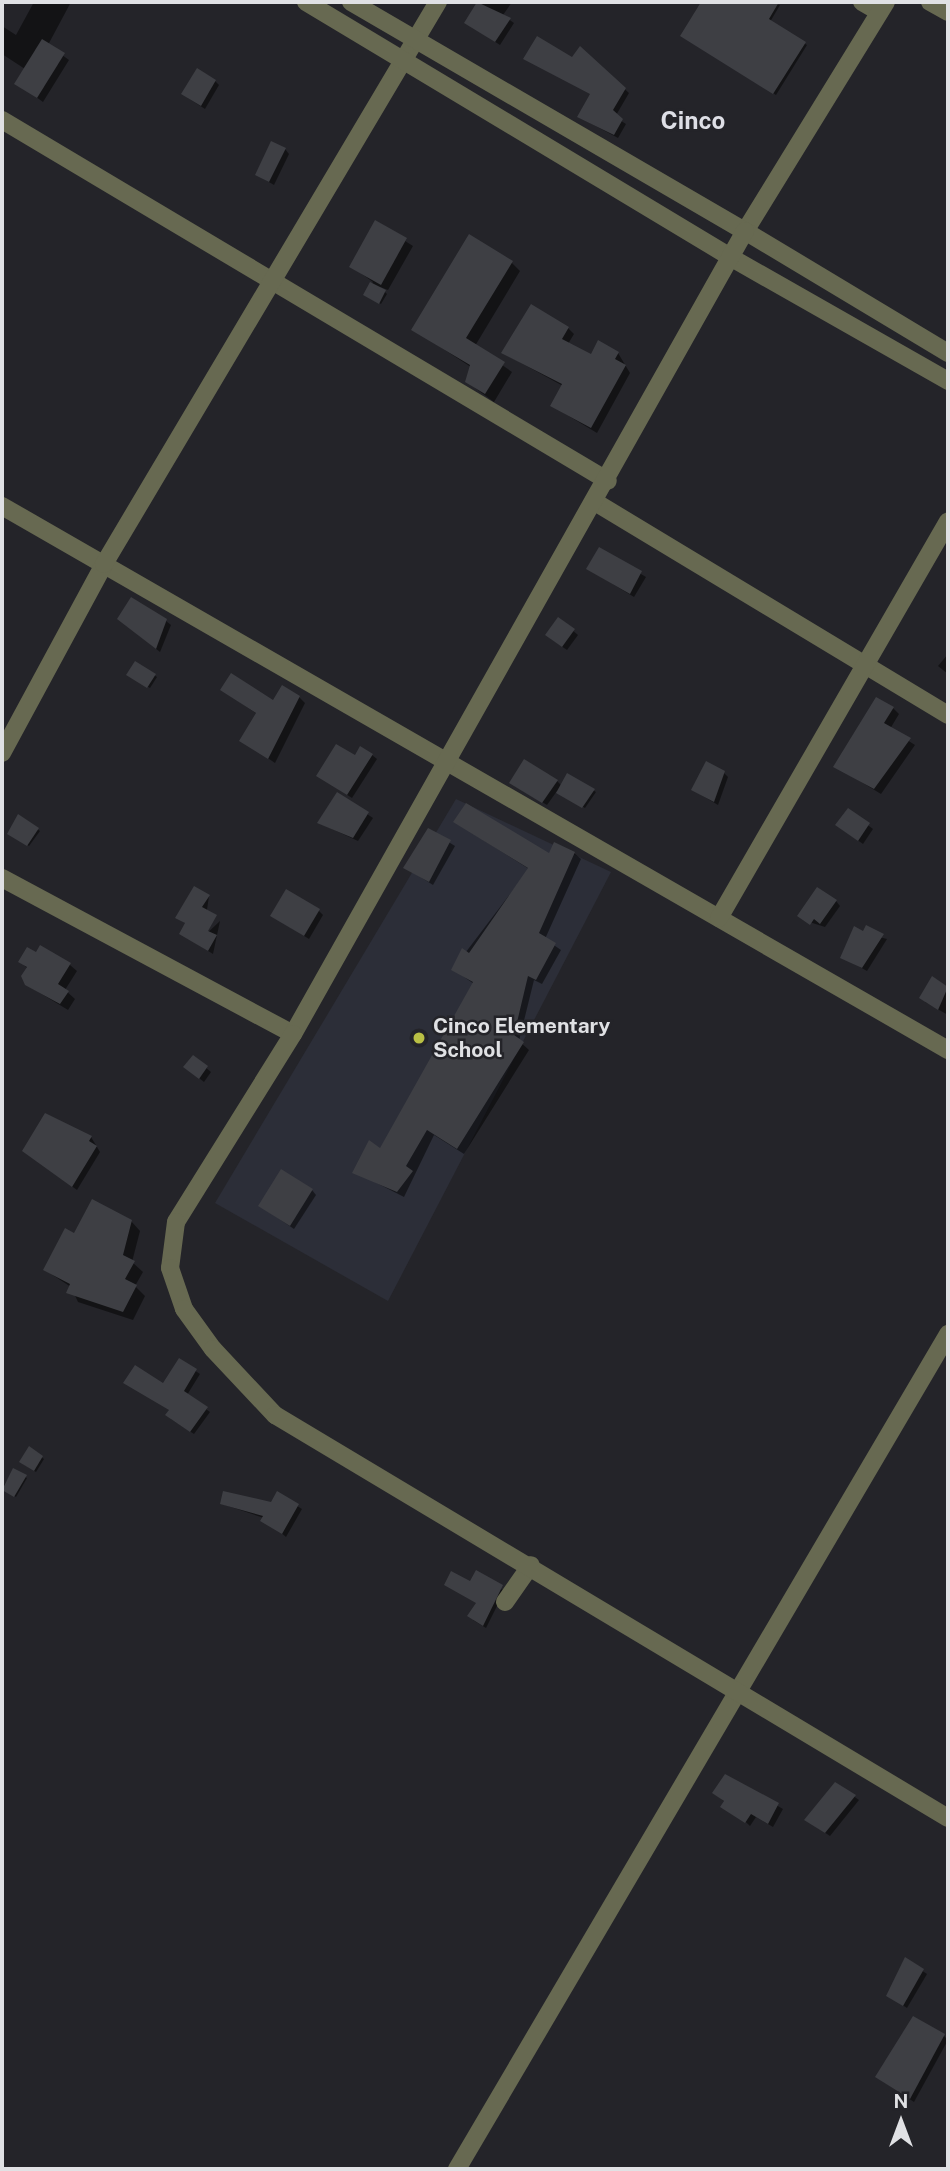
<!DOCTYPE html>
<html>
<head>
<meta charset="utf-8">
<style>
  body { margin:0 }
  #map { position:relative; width:950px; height:2171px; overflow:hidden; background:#242429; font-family:"Public Sans",sans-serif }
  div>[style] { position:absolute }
  .built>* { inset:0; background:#2c2e38 }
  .shadow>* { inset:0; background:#0007 }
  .building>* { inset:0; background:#3e3f44 }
  .minor>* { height:18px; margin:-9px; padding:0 9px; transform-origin:9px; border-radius:9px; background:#676951 }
  .tertiary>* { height:18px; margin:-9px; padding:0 9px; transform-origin:9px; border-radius:9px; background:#676951 }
  .dots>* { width:19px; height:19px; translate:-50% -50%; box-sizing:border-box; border:4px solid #242429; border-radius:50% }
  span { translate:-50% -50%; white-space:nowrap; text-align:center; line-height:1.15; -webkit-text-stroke:5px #242429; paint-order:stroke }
  .poi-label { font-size:21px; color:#e0e1e4; font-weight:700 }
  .left { translate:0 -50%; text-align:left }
  .quarter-label { font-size:24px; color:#dedfe6; font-weight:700 }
  .frame { position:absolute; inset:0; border:4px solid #e0e1e4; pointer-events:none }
  .north { position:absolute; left:866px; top:2087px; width:70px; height:70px; -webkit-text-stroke:5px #242429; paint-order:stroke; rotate:0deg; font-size:19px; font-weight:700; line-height:28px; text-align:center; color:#e0e1e4 }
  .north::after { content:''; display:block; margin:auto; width:24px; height:32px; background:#e0e1e4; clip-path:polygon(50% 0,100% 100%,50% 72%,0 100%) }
</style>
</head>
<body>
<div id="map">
  <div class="built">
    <i style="clip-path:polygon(456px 799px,611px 872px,388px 1301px,215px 1203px)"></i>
  </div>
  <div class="shadow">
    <i style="clip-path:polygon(34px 2px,71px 2px,48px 45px,69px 60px,43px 102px,17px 83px,25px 69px,2px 54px,2px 26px,16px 35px)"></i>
    <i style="clip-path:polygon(479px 2px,512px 2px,503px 15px,514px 23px,500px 45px,466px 23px)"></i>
    <i style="clip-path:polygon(702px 2px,780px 5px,770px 22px,807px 45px,776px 95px,682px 36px)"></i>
    <i style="clip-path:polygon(580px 49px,629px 93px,615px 117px,626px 124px,618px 138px,579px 117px,592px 95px,573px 60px)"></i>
    <i style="clip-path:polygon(215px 81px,219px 85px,205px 109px,188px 98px)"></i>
    <i style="clip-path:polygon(285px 149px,289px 154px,274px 185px,262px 178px,257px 174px)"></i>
    <i style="clip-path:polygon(375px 222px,413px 246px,388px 290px,380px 287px,387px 294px,381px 304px,365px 295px,373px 282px,351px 266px)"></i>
    <i style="clip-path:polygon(511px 262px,520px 271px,475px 346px,512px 372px,494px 402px,467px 382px,471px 367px,414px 330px)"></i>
    <i style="clip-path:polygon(568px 328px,574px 334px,568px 344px,591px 356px,618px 353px,630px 373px,597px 433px,552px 406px,563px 386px,503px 353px)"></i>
    <i style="clip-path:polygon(599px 549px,646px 577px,634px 597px,588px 569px)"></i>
    <i style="clip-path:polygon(559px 619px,578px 635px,567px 650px,551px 639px)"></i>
    <i style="clip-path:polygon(166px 621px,171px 625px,160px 652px,124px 623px)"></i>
    <i style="clip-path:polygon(948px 654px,948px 674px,938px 666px)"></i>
    <i style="clip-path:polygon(136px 663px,157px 677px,150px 688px,130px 676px)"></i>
    <i style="clip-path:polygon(222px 690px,273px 703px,299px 697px,305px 703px,275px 763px,241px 740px,257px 714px)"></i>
    <i style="clip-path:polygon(893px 708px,899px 714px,890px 729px,915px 745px,881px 794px,835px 766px)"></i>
    <i style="clip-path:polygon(372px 755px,377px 759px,352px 798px,318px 776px)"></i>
    <i style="clip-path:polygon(724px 773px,728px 777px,718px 805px,693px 790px)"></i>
    <i style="clip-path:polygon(568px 776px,596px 792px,585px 808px,557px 791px,547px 805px,515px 786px,557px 781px,562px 786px)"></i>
    <i style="clip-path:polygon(337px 794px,373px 818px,358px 841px,319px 823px)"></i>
    <i style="clip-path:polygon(848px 810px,873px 829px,863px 844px,842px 829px)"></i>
    <i style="clip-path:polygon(19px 816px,40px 831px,29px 846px,11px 835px)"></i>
    <i style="clip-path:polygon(455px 822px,549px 856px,574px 853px,581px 859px,545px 939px,561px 950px,542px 984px,534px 980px,519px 1041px,529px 1050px,464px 1154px,434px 1135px,404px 1197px,355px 1172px,381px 1151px,474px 984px,453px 969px,529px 869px)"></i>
    <i style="clip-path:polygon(429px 830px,455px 846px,433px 885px,406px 868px)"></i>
    <i style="clip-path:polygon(209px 896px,203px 937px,220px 921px,213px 954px,181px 934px,186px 924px,178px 917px)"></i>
    <i style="clip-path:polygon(836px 901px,840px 906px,825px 927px,803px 920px)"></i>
    <i style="clip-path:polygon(319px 911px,323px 915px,309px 939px,272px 916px)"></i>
    <i style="clip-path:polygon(864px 933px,887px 939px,867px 971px,842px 957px)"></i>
    <i style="clip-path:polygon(20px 961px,70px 965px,77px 971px,65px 990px,75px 999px,68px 1010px,27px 985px,28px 969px)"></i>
    <i style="clip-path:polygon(933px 979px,948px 987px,948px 1015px,925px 1002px)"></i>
    <i style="clip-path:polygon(193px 1057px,211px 1072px,204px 1082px,190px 1071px)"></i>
    <i style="clip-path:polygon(91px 1137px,100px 1152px,77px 1190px,29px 1155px)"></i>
    <i style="clip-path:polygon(312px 1190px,316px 1195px,294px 1229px,260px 1206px)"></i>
    <i style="clip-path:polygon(131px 1221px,140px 1231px,132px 1262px,143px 1272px,135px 1286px,145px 1296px,133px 1320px,78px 1302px,71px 1287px,45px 1270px,75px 1235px)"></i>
    <i style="clip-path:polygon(179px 1360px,200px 1374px,187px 1395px,210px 1412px,194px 1434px,171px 1419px,163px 1386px)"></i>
    <i style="clip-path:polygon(30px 1449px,44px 1459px,36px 1472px,23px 1464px)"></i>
    <i style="clip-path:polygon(14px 1470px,27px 1478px,16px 1497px,2px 1488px)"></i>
    <i style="clip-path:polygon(278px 1494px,302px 1509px,286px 1537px,264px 1518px,222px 1504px,272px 1504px)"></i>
    <i style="clip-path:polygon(470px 1584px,505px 1590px,486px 1628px,473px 1620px,478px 1604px)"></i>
    <i style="clip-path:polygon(726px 1776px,783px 1809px,773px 1827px,756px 1817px,750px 1826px,715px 1793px)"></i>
    <i style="clip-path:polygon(836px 1784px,859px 1800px,830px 1836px,806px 1820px)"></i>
    <i style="clip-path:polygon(906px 1960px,927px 1974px,907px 2008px,888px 1996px)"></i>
    <i style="clip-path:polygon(944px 2036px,948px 2040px,914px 2102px,882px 2081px)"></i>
  </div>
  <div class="building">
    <i style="clip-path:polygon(477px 2px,511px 18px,495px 42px,464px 23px)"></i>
    <i style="clip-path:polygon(701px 2px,779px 2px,769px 19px,806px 42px,773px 94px,680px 36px)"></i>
    <i style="clip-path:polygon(537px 36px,572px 57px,580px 46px,626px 88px,613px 110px,623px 119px,614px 135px,577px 117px,590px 94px,523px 59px)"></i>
    <i style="clip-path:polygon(42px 39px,65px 53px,37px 98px,14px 84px)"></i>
    <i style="clip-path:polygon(197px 68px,216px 80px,201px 106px,181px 94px)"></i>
    <i style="clip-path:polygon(271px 141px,286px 148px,269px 182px,255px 175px)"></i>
    <i style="clip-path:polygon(375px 220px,407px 238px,381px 285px,349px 267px)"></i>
    <i style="clip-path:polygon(469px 234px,513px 261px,466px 338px,505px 362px,485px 394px,465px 382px,470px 365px,411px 330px)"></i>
    <i style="clip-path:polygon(370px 282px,386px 290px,379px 304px,363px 295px)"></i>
    <i style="clip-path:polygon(531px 304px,569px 327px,562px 339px,591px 354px,598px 340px,619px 352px,615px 359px,626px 365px,591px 428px,550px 406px,562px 384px,501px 353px)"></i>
    <i style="clip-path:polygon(599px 547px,642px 571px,630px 594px,586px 569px)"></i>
    <i style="clip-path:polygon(131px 597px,167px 619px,156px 649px,117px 619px)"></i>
    <i style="clip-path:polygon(558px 617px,575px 629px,562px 647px,545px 635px)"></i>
    <i style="clip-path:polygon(135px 661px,156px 674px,147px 688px,126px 675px)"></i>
    <i style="clip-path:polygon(231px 673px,273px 700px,282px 685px,300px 696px,268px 759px,239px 741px,256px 713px,220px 690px)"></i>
    <i style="clip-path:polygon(876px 697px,894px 707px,884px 723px,911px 738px,874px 789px,833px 767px)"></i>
    <i style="clip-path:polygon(336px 744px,355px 755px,360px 746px,373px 754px,347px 795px,316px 776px)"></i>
    <i style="clip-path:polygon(524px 759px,558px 780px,542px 803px,509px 783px)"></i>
    <i style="clip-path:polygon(706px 761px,725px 771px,714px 802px,691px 790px)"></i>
    <i style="clip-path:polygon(567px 773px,595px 789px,582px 808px,556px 793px)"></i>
    <i style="clip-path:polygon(337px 792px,369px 812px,353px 838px,317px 823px)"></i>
    <i style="clip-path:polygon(466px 803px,549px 853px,554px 842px,575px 852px,539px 933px,556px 943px,536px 980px,528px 976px,514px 1035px,524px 1042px,457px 1149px,427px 1130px,406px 1166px,413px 1171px,397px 1192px,352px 1173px,369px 1140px,380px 1148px,473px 982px,451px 970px,462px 948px,469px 953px,528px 868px,453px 822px)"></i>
    <i style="clip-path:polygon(848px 808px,870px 823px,858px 841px,835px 825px)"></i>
    <i style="clip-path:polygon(18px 814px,39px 828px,27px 846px,7px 834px)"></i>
    <i style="clip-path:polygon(428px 828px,451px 840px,429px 882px,403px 868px)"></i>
    <i style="clip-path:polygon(194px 886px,210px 895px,202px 907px,217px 915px,208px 931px,217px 935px,208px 951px,179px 934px,185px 923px,175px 918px)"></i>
    <i style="clip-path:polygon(817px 887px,837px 900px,820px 924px,814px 919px,810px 925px,797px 916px)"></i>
    <i style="clip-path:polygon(286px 889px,320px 909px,304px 936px,270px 916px)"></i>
    <i style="clip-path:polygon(866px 925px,884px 934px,862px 968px,840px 958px,854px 926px,863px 931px)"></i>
    <i style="clip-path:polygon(40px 945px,71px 963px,58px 984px,69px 991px,60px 1004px,25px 985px,21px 976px,27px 967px,18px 962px,27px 947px,36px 952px)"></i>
    <i style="clip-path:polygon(932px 976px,948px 987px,938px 1010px,919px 998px)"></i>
    <i style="clip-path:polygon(193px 1055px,208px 1066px,199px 1079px,183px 1067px)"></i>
    <i style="clip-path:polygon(45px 1113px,92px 1136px,89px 1141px,97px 1146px,72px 1187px,22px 1151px)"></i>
    <i style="clip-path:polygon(281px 1169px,313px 1189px,290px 1226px,258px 1206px)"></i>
    <i style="clip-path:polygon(92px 1199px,132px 1220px,123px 1255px,135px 1261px,125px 1279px,137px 1285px,123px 1312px,66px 1293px,70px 1284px,43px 1270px,65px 1228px,74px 1233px)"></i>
    <i style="clip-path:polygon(179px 1358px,197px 1369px,184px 1391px,208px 1407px,190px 1432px,165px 1415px,169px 1410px,123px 1383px,135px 1365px,163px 1383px)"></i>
    <i style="clip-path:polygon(29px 1446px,43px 1456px,34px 1471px,19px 1462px)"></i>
    <i style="clip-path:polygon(13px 1468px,27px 1475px,14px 1497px,2px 1490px)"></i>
    <i style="clip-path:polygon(223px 1491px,271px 1502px,277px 1491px,299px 1504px,282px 1534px,260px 1521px,263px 1516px,220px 1504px)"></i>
    <i style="clip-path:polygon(476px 1570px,503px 1585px,483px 1626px,467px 1616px,476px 1603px,444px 1585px,451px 1571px,470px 1581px)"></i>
    <i style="clip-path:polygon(725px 1774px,779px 1803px,768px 1824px,751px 1814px,745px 1823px,720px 1807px,724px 1801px,712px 1793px)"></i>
    <i style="clip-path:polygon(835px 1782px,856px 1795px,825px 1833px,804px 1820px)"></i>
    <i style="clip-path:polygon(905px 1957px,924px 1969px,903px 2006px,886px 1996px)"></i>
    <i style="clip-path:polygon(913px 2016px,945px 2034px,910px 2099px,875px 2077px)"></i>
  </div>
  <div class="minor">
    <i style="left:862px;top:2px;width:20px;rotate:30deg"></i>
    <i style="left:886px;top:2px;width:269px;rotate:121.6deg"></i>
    <i style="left:745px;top:231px;width:237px;rotate:31deg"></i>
    <i style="left:930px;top:2px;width:21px;rotate:29deg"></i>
    <i style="left:2px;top:120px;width:705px;rotate:30.78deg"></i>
    <i style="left:730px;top:257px;width:251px;rotate:29.6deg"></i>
    <i style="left:595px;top:502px;width:412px;rotate:31.1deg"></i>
    <i style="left:2px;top:506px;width:1091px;rotate:29.9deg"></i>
    <i style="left:2px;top:753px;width:215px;rotate:-61.6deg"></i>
    <i style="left:104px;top:564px;width:654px;rotate:-59.28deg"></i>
    <i style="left:2px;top:878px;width:330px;rotate:28.2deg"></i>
    <i style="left:719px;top:918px;width:458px;rotate:-60deg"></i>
    <i style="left:505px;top:1602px;width:45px;rotate:-54.9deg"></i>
    <i style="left:457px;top:2169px;width:969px;rotate:-59.54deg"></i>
  </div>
  <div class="tertiary">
    <i style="left:306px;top:2px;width:495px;rotate:31deg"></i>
    <i style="left:351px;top:2px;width:456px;rotate:30.2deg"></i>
    <i style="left:745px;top:231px;width:921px;rotate:119.37deg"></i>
    <i style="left:293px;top:1034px;width:221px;rotate:121.9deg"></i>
    <i style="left:176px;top:1222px;width:46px;rotate:97.4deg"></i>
    <i style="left:170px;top:1268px;width:43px;rotate:71.1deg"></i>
    <i style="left:184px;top:1309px;width:49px;rotate:54.1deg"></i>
    <i style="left:213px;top:1349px;width:91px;rotate:46.8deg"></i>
    <i style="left:275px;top:1415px;width:784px;rotate:30.91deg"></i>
  </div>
  <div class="dots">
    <i style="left:419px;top:1038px;background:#bac045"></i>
  </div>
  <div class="poi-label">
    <span class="left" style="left:433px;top:1038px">Cinco Elementary<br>School</span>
  </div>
  <div class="quarter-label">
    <span style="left:693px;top:121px">Cinco</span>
  </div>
  <div class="frame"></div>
  <div class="north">N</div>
</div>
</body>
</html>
